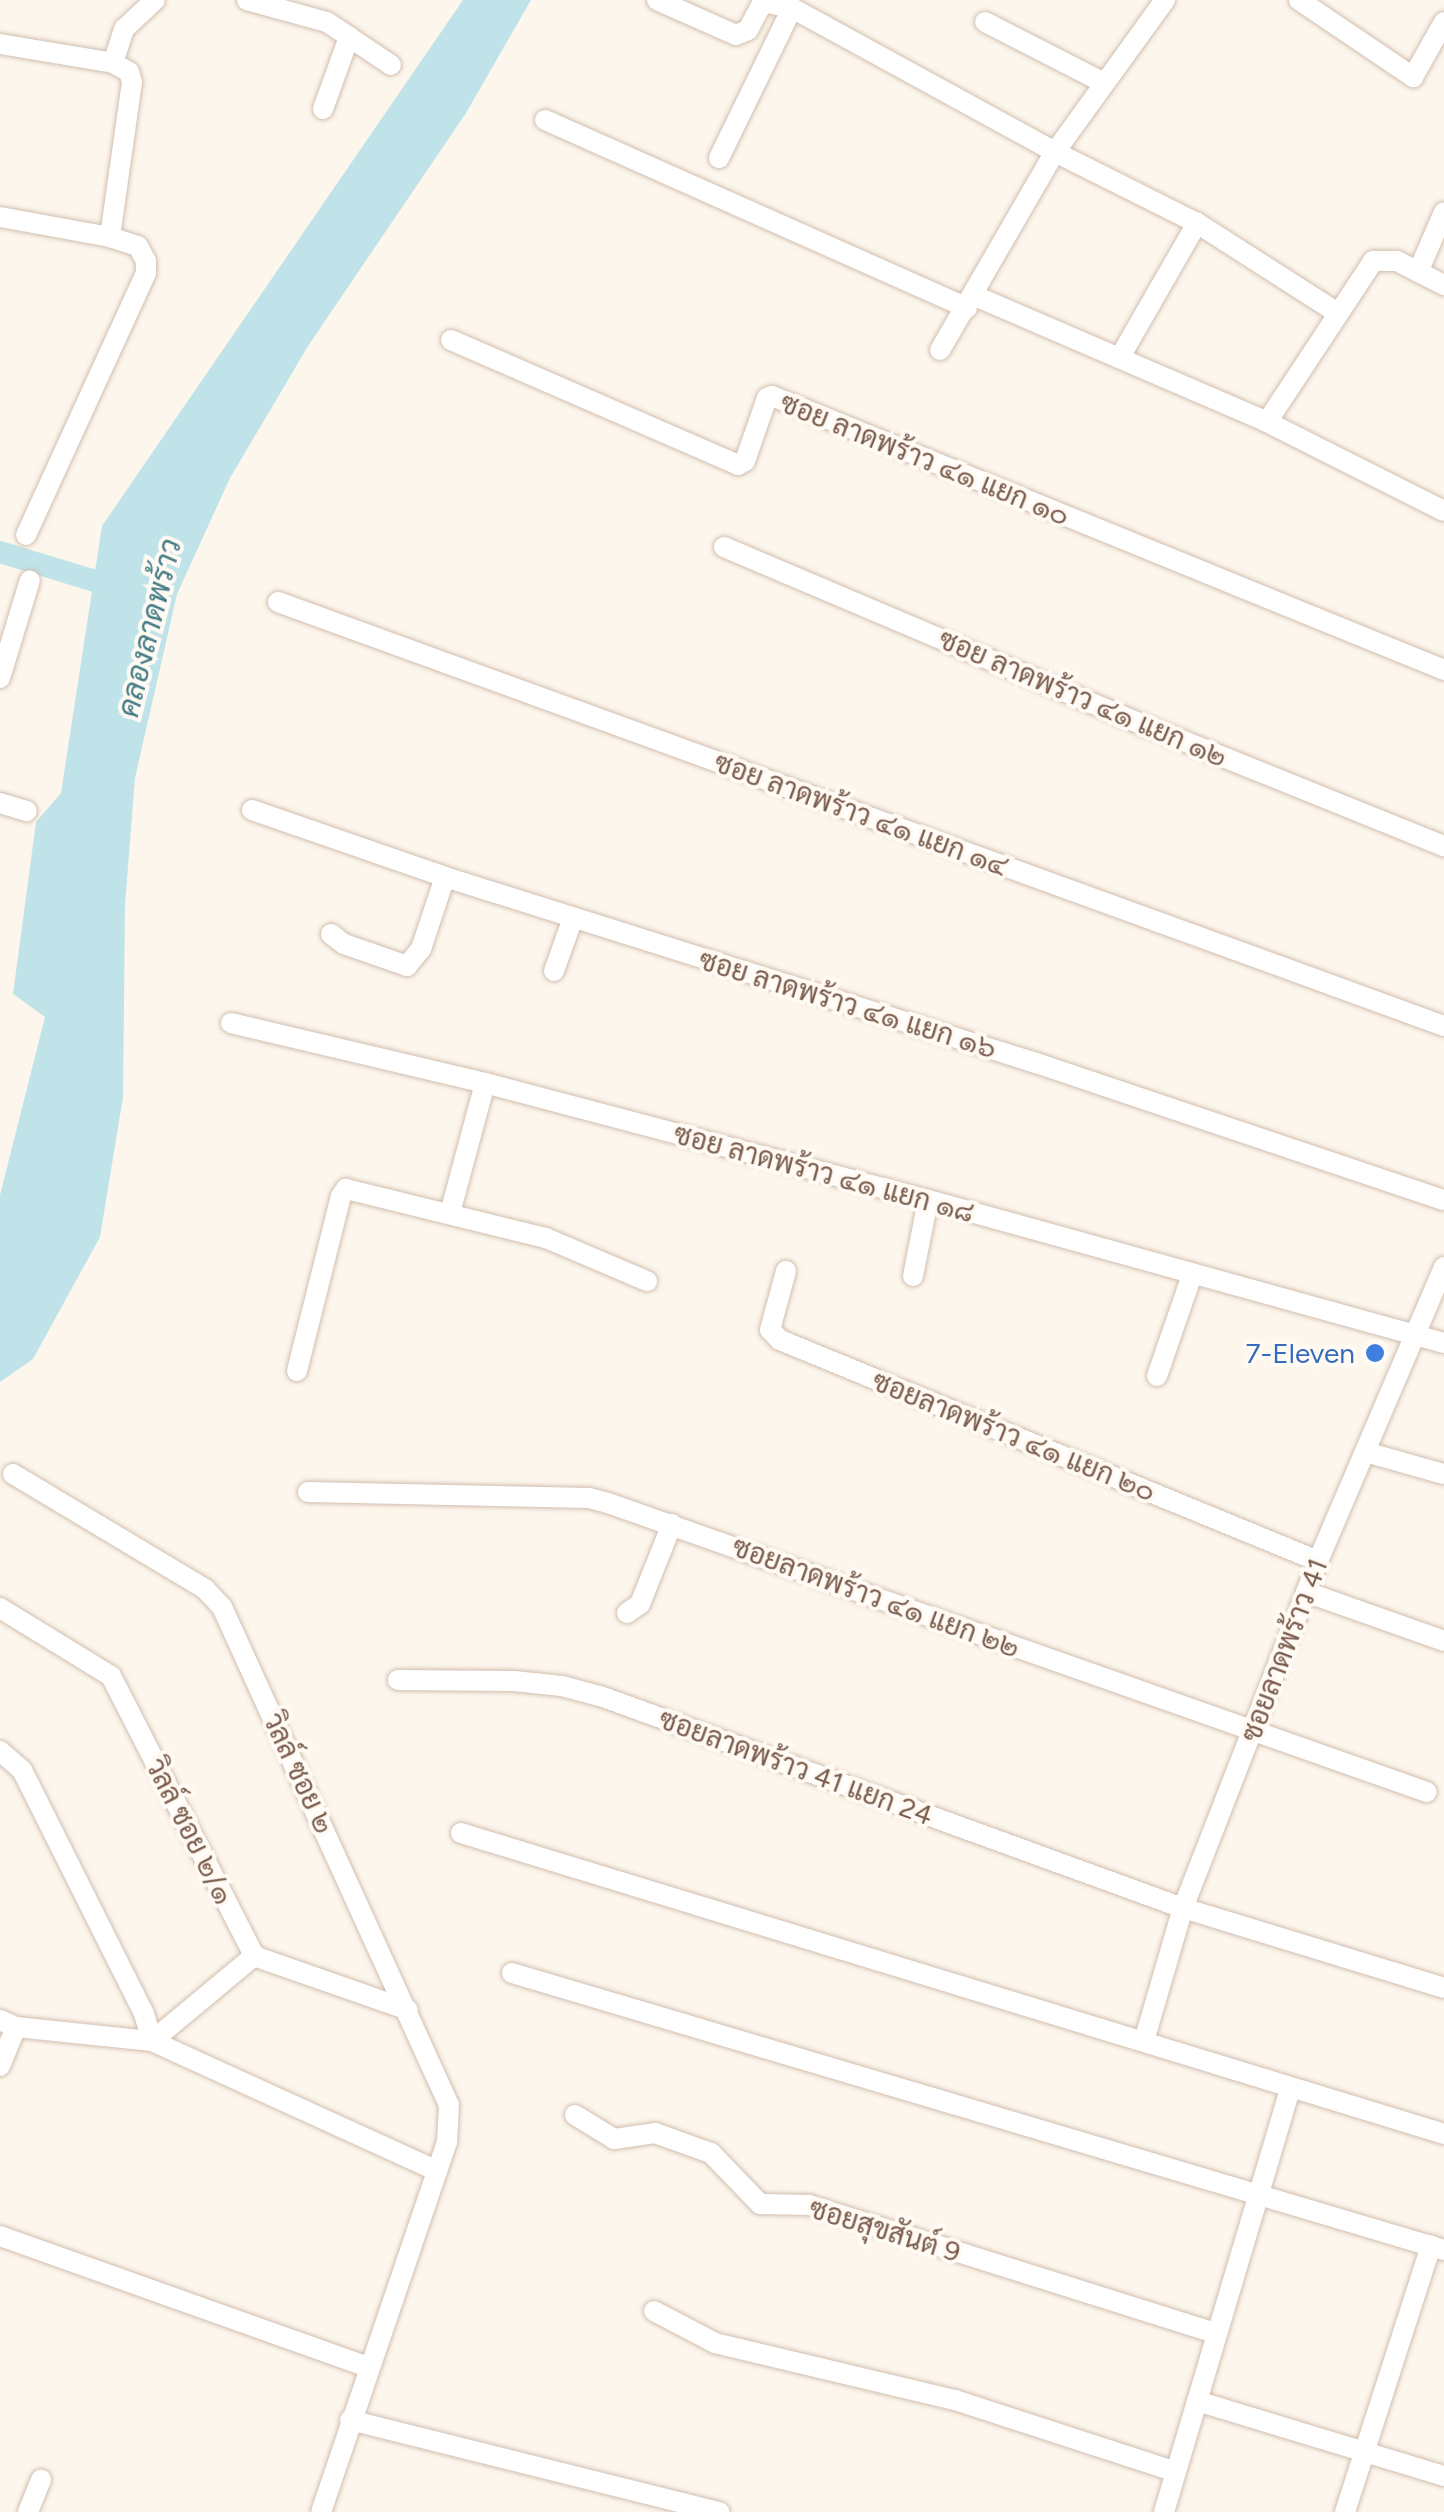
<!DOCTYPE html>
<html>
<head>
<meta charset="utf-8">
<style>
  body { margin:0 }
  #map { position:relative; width:1444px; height:2512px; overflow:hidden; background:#fdf6ec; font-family:Figtree,Sarabun,sans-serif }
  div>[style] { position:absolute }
  .water>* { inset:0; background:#bfe3e8 }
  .canal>* { height:22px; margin:-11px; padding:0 11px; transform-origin:11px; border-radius:11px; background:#bfe3e8 }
  .roads { filter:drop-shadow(0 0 2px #d1beb0) drop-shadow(0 0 2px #d1beb0) }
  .street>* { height:20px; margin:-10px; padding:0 10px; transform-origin:10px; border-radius:10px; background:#fff }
  .dots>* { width:28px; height:28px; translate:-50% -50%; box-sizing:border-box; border:5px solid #fffaf3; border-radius:50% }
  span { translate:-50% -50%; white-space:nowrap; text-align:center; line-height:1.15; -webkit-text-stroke:8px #fffaf3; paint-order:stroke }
  .street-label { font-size:28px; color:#7a5c4d }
  .shop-label { font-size:28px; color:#366cbe }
  .right { translate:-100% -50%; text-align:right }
  .water-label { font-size:30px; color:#437c86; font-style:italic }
</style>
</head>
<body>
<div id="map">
  <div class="water">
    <i style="clip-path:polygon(463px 0,531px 0,466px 113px,308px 346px,230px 478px,177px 594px,135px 778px,125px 905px,123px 1097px,100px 1237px,33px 1359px,0 1382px,0 1195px,45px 1017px,13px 994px,36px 822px,61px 793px,102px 526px)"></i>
  </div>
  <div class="canal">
    <i style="left:0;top:552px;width:127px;rotate:17deg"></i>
  </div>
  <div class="roads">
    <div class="street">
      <i style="left:247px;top:0;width:83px;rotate:15.4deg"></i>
      <i style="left:327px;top:22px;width:77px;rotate:33.9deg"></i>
      <i style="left:657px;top:0;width:86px;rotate:23.9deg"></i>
      <i style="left:736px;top:35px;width:13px;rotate:-23deg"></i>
      <i style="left:748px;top:30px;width:32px;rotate:-62deg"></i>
      <i style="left:763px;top:2px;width:30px;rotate:12deg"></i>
      <i style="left:1299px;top:0;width:138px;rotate:34deg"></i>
      <i style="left:1413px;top:77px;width:63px;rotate:-60.6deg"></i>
      <i style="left:985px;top:22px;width:134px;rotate:27.1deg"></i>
      <i style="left:0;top:44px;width:115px;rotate:9.5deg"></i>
      <i style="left:113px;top:63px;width:18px;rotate:29deg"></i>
      <i style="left:129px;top:72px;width:10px;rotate:73deg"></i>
      <i style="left:132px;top:82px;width:157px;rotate:98.1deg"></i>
      <i style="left:113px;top:63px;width:36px;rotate:-72deg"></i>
      <i style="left:124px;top:29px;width:42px;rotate:-43.1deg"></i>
      <i style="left:323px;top:109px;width:77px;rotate:-70.1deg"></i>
      <i style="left:545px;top:120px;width:462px;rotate:24deg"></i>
      <i style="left:719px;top:158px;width:167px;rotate:-64deg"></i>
      <i style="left:792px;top:8px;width:300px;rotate:28.7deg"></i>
      <i style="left:1055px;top:152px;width:188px;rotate:-54.1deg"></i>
      <i style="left:0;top:217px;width:112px;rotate:10.3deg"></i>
      <i style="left:110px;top:237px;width:29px;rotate:18deg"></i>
      <i style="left:138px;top:246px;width:17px;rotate:62deg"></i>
      <i style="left:146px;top:261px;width:12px;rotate:90deg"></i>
      <i style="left:146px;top:273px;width:288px;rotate:114.6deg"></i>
      <i style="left:1418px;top:272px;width:65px;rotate:-66.6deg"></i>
      <i style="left:975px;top:296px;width:318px;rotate:23.3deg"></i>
      <i style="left:1267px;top:422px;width:198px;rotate:26.7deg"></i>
      <i style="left:451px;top:340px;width:313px;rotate:23.5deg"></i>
      <i style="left:738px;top:465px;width:8px;rotate:-30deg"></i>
      <i style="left:745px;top:461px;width:67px;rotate:-70.8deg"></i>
      <i style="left:767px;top:398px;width:5px;rotate:-22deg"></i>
      <i style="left:772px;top:396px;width:726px;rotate:22.18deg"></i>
      <i style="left:940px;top:350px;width:229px;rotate:-59.9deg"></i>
      <i style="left:1055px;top:152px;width:159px;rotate:26.6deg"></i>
      <i style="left:1197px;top:223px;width:167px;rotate:32.6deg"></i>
      <i style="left:1120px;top:357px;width:155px;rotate:-60.1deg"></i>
      <i style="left:1267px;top:422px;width:193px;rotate:-56.6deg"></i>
      <i style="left:1373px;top:261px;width:24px"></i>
      <i style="left:1397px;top:261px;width:53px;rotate:27.1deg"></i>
      <i style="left:724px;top:547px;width:462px;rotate:23deg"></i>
      <i style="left:1149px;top:727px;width:318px;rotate:22deg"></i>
      <i style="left:278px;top:602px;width:1241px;rotate:19.98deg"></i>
      <i style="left:0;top:678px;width:102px;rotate:-73deg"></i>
      <i style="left:0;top:803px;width:28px;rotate:17deg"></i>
      <i style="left:252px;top:810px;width:204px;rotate:19.1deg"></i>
      <i style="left:445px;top:877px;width:620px;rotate:17.47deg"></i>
      <i style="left:1036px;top:1063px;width:430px;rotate:18.6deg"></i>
      <i style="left:331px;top:934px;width:16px;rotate:38deg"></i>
      <i style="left:344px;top:944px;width:67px;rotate:19.2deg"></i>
      <i style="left:407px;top:966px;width:22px;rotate:-51deg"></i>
      <i style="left:421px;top:949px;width:76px;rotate:-71.6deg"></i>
      <i style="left:554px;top:971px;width:56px;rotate:-70.3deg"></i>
      <i style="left:231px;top:1023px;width:261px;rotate:13.3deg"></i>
      <i style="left:485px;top:1083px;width:458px;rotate:14.8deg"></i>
      <i style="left:928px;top:1200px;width:535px;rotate:15.49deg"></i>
      <i style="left:450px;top:1213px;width:135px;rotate:-74.9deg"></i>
      <i style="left:786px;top:1271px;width:61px;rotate:105.2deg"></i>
      <i style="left:770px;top:1330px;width:14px;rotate:45deg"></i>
      <i style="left:780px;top:1340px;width:582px;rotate:22.33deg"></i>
      <i style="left:913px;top:1276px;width:77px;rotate:-78.8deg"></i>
      <i style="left:297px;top:1371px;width:180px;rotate:-75.9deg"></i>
      <i style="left:341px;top:1196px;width:9px;rotate:-54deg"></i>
      <i style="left:346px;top:1189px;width:206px;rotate:13.8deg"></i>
      <i style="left:546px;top:1238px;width:110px;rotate:23.1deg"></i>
      <i style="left:1157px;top:1376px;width:107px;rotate:-70.9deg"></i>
      <i style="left:1366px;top:1452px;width:81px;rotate:15.8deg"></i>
      <i style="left:13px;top:1474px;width:224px;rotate:30.9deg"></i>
      <i style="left:205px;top:1589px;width:25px;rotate:47deg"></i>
      <i style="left:222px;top:1607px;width:547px;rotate:65.5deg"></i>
      <i style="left:449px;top:2105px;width:37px;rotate:93deg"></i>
      <i style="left:447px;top:2142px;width:391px;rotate:108.8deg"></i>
      <i style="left:308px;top:1492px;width:281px;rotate:1.2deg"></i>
      <i style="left:589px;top:1498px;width:20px;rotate:15deg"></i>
      <i style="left:608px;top:1503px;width:868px;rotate:19.44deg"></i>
      <i style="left:1306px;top:1592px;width:146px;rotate:19.5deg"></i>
      <i style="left:0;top:1608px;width:130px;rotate:31.5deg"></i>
      <i style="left:111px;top:1676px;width:314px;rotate:62.9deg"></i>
      <i style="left:254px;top:1956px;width:163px;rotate:19.3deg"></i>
      <i style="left:627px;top:1613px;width:16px;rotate:-35deg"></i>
      <i style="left:640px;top:1604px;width:86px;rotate:-68.2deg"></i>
      <i style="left:398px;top:1680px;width:116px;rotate:0.5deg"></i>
      <i style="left:514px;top:1681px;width:48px;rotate:5.9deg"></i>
      <i style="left:562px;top:1686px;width:42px;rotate:15deg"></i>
      <i style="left:603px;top:1697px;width:617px;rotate:19.99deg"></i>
      <i style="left:1183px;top:1908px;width:273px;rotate:17deg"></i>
      <i style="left:0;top:1751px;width:29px;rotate:41deg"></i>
      <i style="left:22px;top:1770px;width:273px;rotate:63.4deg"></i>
      <i style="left:144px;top:2014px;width:28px;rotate:73deg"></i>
      <i style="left:152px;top:2041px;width:133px;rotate:-39.8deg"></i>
      <i style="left:461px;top:1833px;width:1028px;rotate:17.02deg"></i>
      <i style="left:512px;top:1973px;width:972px;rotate:16.55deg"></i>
      <i style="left:0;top:2020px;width:17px;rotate:24deg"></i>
      <i style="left:16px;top:2027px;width:137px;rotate:5.9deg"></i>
      <i style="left:152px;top:2041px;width:313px;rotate:24.5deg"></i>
      <i style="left:1144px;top:2041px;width:139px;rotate:-73.7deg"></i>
      <i style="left:1183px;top:1908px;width:372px;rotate:-68.7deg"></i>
      <i style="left:1318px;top:1561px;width:320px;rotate:-66.8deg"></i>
      <i style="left:0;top:2066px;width:42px;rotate:-67.7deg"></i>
      <i style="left:575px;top:2115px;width:46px;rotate:31.6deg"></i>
      <i style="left:614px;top:2139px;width:41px;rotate:-8.3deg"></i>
      <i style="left:655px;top:2133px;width:59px;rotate:19.7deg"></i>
      <i style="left:711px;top:2153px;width:71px;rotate:46.1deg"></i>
      <i style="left:760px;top:2204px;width:49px;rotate:1.2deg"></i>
      <i style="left:809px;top:2205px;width:427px;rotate:17.5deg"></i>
      <i style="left:0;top:2236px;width:391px;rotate:19.6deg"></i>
      <i style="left:654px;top:2311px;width:69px;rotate:27.7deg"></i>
      <i style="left:715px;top:2343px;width:247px;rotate:13.4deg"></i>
      <i style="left:955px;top:2400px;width:232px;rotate:18deg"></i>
      <i style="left:1197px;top:2401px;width:258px;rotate:16.9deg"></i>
      <i style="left:350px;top:2420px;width:381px;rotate:14deg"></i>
      <i style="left:28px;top:2512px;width:35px;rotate:-68deg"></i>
      <i style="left:1164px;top:2512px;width:441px;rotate:-73.4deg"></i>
      <i style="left:1345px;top:2512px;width:280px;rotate:-72.1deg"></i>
    </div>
  </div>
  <div class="dots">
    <i style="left:1375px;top:1353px;background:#3f7fe0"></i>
  </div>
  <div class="street-label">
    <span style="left:925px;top:459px;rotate:22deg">ซอย ลาดพร้าว ๔๑ แยก ๑๐</span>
    <span style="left:1083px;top:698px;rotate:23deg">ซอย ลาดพร้าว ๔๑ แยก ๑๒</span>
    <span style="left:861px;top:814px;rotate:20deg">ซอย ลาดพร้าว ๔๑ แยก ๑๔</span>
    <span style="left:848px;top:1004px;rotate:17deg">ซอย ลาดพร้าว ๔๑ แยก ๑๖</span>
    <span style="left:824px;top:1173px;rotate:15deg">ซอย ลาดพร้าว ๔๑ แยก ๑๘</span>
    <span style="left:1014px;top:1436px;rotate:22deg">ซอยลาดพร้าว ๔๑ แยก ๒๐</span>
    <span style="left:876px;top:1597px;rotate:20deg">ซอยลาดพร้าว ๔๑ แยก ๒๒</span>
    <span style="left:1284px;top:1650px;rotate:-69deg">ซอยลาดพร้าว 41</span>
    <span style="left:796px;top:1767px;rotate:20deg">ซอยลาดพร้าว 41 แยก 24</span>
    <span style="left:299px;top:1773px;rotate:65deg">วิลล์ ซอย ๒</span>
    <span style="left:190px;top:1831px;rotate:63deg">วิลล์ ซอย ๒/๑</span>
    <span style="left:885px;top:2230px;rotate:17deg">ซอยสุขสันต์ 9</span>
  </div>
  <div class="shop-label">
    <span class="right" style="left:1355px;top:1353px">7-Eleven</span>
  </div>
  <div class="water-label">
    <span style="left:150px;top:628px;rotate:-76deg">คลองลาดพร้าว</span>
  </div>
</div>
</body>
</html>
